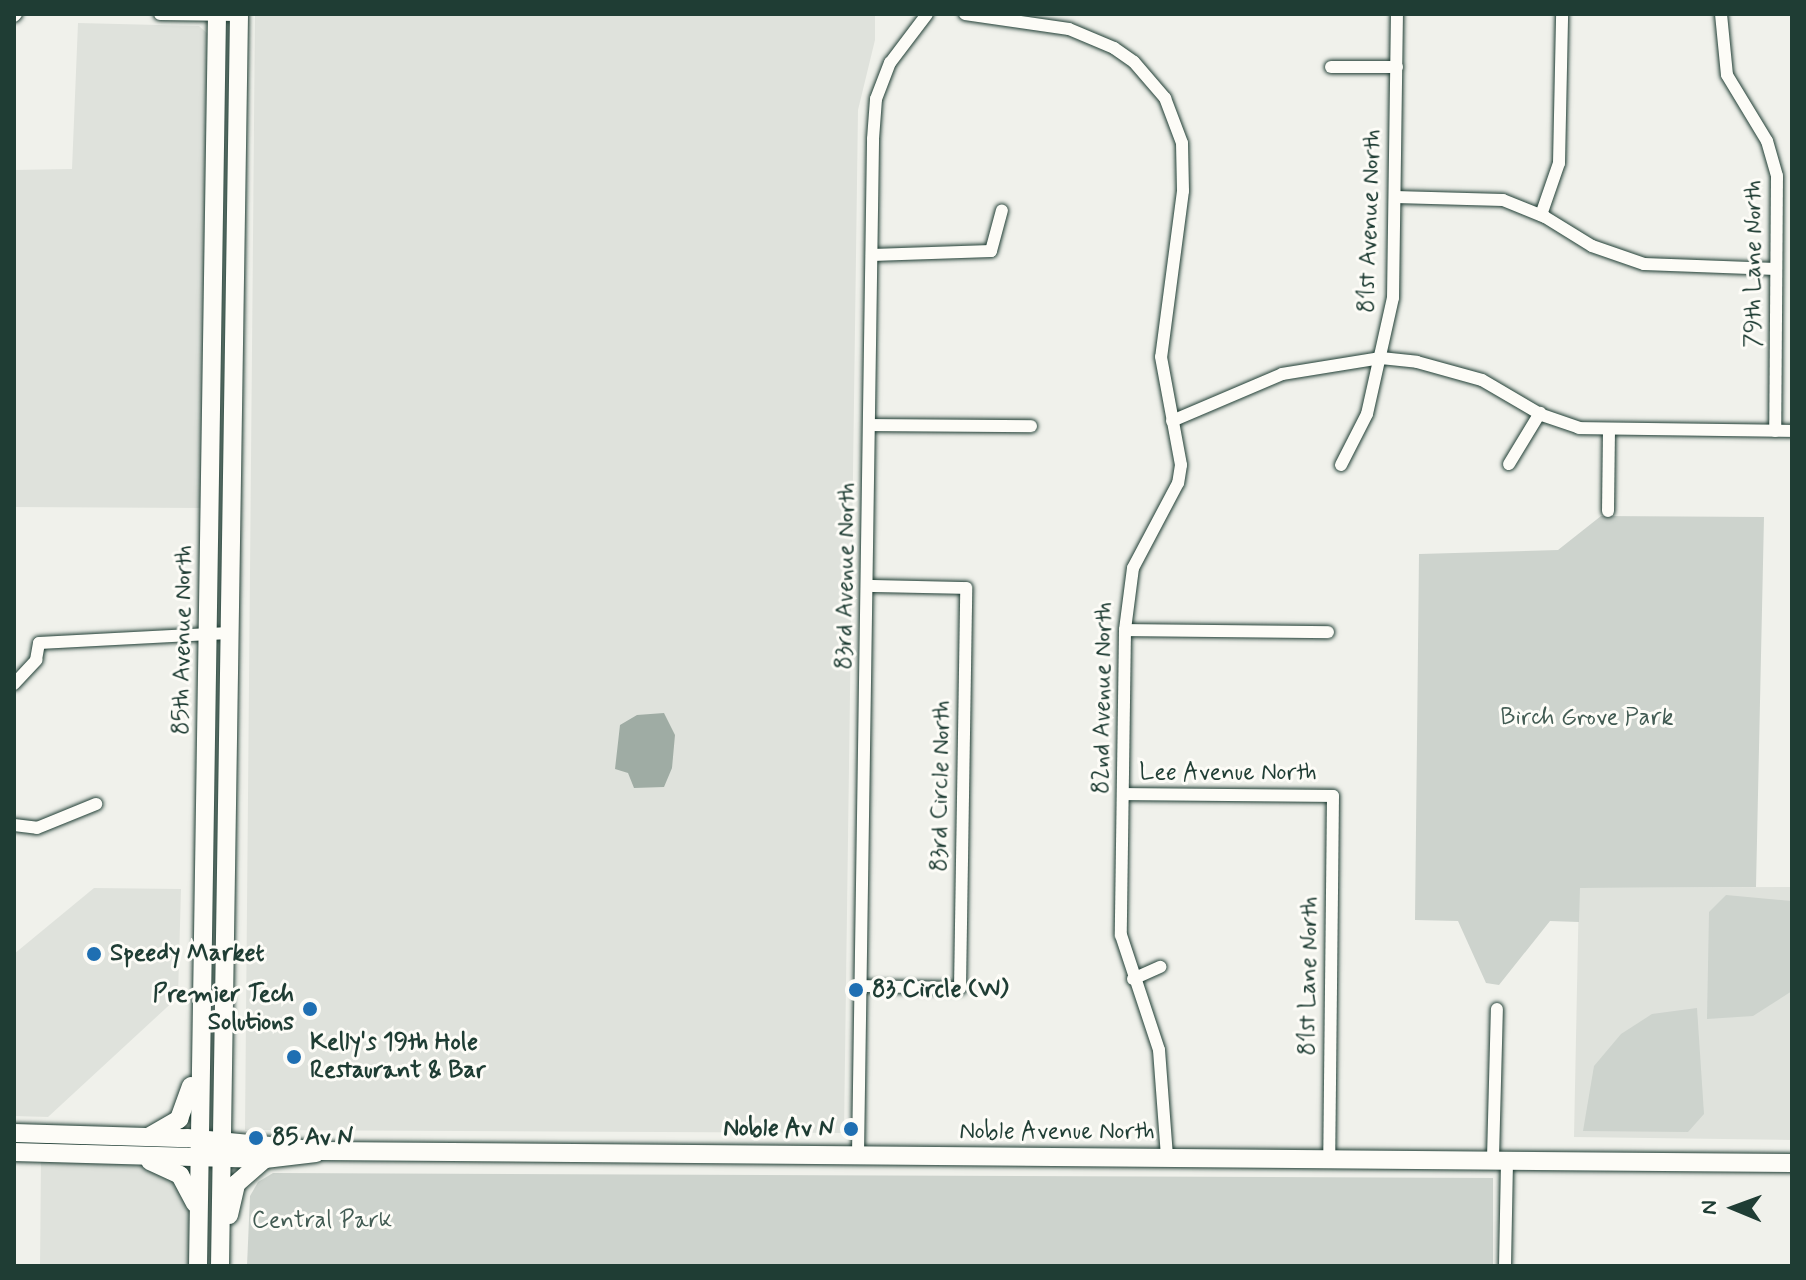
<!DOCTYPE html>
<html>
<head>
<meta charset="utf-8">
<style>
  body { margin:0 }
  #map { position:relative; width:1806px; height:1280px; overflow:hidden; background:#f0f1eb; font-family:Mynerve,sans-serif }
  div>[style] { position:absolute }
  .built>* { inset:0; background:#dfe2dc }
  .green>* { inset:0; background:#cdd3cd }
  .water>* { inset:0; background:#9faca4 }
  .roads { filter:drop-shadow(0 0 2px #1f3d34) drop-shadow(0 0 2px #1f3d34) }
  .street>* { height:12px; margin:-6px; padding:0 6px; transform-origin:6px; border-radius:6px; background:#fdfcf7 }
  .secondary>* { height:18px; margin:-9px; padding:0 9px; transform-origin:9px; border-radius:9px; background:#fdfcf7 }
  .dots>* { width:22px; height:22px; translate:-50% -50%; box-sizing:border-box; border:4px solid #fdfcf7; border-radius:50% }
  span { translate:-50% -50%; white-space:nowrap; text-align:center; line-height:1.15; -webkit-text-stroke:6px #fdfcf7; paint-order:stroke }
  .street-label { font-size:24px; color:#1f3d34 }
  .park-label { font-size:24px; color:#425b53 }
  .poi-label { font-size:24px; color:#1f3d34; font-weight:700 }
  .left { translate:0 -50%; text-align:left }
  .right { translate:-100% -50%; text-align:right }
  .frame { position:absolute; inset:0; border:16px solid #1f3d34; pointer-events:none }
  .north { position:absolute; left:1694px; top:1168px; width:80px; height:80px; -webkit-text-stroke:6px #fdfcf7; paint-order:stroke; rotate:271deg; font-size:22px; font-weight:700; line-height:32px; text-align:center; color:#1f3d34 }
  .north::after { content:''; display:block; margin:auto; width:28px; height:36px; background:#1f3d34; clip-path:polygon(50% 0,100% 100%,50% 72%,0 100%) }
</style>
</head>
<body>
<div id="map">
  <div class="built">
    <i style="clip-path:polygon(255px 14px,875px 14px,875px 40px,858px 110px,844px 1133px,245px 1130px)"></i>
    <i style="clip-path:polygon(78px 23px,199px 26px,208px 34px,202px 508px,14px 507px,14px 170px,72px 169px)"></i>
    <i style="clip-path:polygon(1792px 887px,1792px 1140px,1574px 1137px,1579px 888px)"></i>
    <i style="clip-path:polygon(94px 888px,181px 889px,178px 997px,48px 1117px,14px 1116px,14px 954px)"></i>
    <i style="clip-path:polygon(41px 1160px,154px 1166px,173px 1176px,191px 1202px,190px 1266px,40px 1266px)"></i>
  </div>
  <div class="green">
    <i style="clip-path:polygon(1601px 516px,1764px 517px,1756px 887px,1580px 888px,1579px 922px,1550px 921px,1499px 985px,1486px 983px,1458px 921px,1415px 920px,1419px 554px,1558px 550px)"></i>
    <i style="clip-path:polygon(1726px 895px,1792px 901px,1792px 991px,1753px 1016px,1707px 1019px,1709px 912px)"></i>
    <i style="clip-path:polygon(1697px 1008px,1704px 1114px,1688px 1132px,1583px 1131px,1594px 1066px,1621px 1034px,1652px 1014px)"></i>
    <i style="clip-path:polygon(273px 1173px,1493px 1178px,1493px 1266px,247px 1266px,250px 1196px,258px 1182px)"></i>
  </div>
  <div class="water">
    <i style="clip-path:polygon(664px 713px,675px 735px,672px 768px,664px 787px,634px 788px,628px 773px,615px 769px,620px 725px,637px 715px)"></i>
  </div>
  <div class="roads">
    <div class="street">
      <i style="left:160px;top:14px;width:79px;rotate:0.7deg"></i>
      <i style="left:965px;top:14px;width:105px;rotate:8.2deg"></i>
      <i style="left:1069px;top:29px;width:49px;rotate:22.9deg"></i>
      <i style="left:1114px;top:48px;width:24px;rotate:35deg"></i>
      <i style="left:1134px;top:62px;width:48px;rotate:49.3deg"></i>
      <i style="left:1165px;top:98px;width:48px;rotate:69.3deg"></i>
      <i style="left:1182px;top:143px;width:48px;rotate:88.8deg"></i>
      <i style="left:1183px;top:191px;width:167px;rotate:97.5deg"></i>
      <i style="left:1161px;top:357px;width:110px;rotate:79.5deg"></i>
      <i style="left:1181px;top:465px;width:18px;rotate:99deg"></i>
      <i style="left:1178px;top:483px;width:96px;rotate:117.9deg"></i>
      <i style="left:1133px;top:568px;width:63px;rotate:97.4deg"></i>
      <i style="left:1125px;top:630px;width:305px;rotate:90.8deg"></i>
      <i style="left:1121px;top:935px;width:121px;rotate:71.7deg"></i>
      <i style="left:1159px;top:1050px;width:106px;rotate:85.7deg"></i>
      <i style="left:1721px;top:14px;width:61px;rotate:84.4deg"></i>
      <i style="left:1727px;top:75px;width:77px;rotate:58.8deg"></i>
      <i style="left:1767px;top:141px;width:36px;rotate:74deg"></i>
      <i style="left:1777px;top:176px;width:255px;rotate:90.4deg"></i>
      <i style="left:14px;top:16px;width:3px;rotate:-45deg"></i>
      <i style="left:1331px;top:67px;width:66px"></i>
      <i style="left:1395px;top:197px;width:108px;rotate:1.6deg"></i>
      <i style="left:1503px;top:200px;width:45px;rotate:22deg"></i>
      <i style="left:1545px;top:217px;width:55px;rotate:31.7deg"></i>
      <i style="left:1592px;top:246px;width:55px;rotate:19.1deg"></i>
      <i style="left:1644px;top:264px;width:132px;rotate:2.2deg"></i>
      <i style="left:1541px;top:215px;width:55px;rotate:-70.9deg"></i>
      <i style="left:1559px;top:163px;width:149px;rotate:-88.8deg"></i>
      <i style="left:872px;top:255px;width:119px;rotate:-1.9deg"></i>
      <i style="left:991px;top:251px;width:42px;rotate:-75deg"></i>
      <i style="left:1172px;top:421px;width:120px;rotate:-23.1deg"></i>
      <i style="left:1282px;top:374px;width:100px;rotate:-9.2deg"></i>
      <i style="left:1381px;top:358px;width:36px;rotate:6deg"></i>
      <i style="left:1417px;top:362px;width:67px;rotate:15.5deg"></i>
      <i style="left:1482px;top:380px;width:69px;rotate:30.3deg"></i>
      <i style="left:1542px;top:415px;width:39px;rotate:19deg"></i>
      <i style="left:1579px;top:428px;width:213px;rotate:0.8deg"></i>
      <i style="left:870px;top:425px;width:161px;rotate:0.4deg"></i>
      <i style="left:1509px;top:464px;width:60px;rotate:-58.7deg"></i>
      <i style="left:1341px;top:465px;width:57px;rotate:-63deg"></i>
      <i style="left:1367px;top:414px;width:119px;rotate:-77.4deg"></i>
      <i style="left:1393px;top:298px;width:284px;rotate:-89.2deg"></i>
      <i style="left:1608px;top:511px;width:80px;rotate:-89.3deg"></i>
      <i style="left:1125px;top:630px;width:203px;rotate:0.6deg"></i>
      <i style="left:14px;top:684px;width:33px;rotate:-47deg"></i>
      <i style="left:36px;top:660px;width:17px;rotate:-80deg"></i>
      <i style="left:39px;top:643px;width:190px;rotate:-3deg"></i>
      <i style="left:1123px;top:794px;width:210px;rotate:0.5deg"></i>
      <i style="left:1333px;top:796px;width:361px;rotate:90.6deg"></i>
      <i style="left:14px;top:825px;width:23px;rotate:7deg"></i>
      <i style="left:37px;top:828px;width:64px;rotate:-22.1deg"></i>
      <i style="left:1133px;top:979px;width:30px;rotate:-24deg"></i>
      <i style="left:863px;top:986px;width:97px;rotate:1.2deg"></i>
      <i style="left:960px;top:988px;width:400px;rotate:-89.1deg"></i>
      <i style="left:966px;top:588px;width:98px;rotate:-178.8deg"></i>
      <i style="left:858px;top:1154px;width:1015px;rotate:-89.15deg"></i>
      <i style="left:873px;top:139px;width:40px;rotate:-85.7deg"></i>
      <i style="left:876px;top:99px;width:39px;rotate:-69deg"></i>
      <i style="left:890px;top:63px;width:61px;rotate:-52.9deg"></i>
      <i style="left:1493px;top:1158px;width:149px;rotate:-88.5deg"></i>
      <i style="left:1505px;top:1266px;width:107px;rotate:-88.9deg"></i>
    </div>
    <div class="secondary">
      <i style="left:14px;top:1133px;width:173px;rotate:1.7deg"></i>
      <i style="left:187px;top:1138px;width:136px;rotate:5.5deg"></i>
      <i style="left:322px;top:1151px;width:1470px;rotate:0.47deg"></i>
      <i style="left:150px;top:1136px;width:34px;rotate:-30deg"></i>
      <i style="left:179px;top:1119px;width:35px;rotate:-70deg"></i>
      <i style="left:14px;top:1152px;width:251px;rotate:1.6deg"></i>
      <i style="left:265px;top:1159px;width:51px;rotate:-6.7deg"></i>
      <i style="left:150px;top:1161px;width:33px;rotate:25deg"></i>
      <i style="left:180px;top:1175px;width:32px;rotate:62deg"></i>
      <i style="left:229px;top:1215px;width:32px;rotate:-77deg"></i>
      <i style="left:236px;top:1184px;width:38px;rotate:-41deg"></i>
      <i style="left:198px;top:1266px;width:1252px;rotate:-89.13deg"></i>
      <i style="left:220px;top:1266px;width:1252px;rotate:-89.13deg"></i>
    </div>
  </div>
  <div class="dots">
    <i style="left:94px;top:954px;background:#1f6fb2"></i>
    <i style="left:856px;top:990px;background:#1f6fb2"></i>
    <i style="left:310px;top:1009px;background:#1f6fb2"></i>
    <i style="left:294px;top:1057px;background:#1f6fb2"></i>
    <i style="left:851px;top:1129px;background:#1f6fb2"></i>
    <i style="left:256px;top:1138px;background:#1f6fb2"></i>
  </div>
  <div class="street-label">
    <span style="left:1370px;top:221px;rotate:-88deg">81st Avenue North</span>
    <span style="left:1754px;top:264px;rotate:-90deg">79th Lane North</span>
    <span style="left:846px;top:576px;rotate:-89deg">83rd Avenue North</span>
    <span style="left:183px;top:640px;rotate:-89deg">85th Avenue North</span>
    <span style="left:1103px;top:698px;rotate:-89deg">82nd Avenue North</span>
    <span style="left:1228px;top:773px">Lee Avenue North</span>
    <span style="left:941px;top:786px;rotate:-89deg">83rd Circle North</span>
    <span style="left:1309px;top:976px;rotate:-89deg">81st Lane North</span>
    <span style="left:1057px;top:1132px">Noble Avenue North</span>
  </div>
  <div class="park-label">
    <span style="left:1587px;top:718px">Birch Grove Park</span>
    <span style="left:322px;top:1221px">Central Park</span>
  </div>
  <div class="poi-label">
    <span class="left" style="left:110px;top:954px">Speedy Market</span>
    <span class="left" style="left:872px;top:990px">83 Circle (W)</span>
    <span class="right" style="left:294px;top:1009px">Premier Tech<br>Solutions</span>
    <span class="left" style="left:310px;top:1057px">Kelly's 19th Hole<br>Restaurant &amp; Bar</span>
    <span class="right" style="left:835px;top:1129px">Noble Av N</span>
    <span class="left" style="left:272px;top:1138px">85 Av N</span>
  </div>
  <div class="frame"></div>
  <div class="north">N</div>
</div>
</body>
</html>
